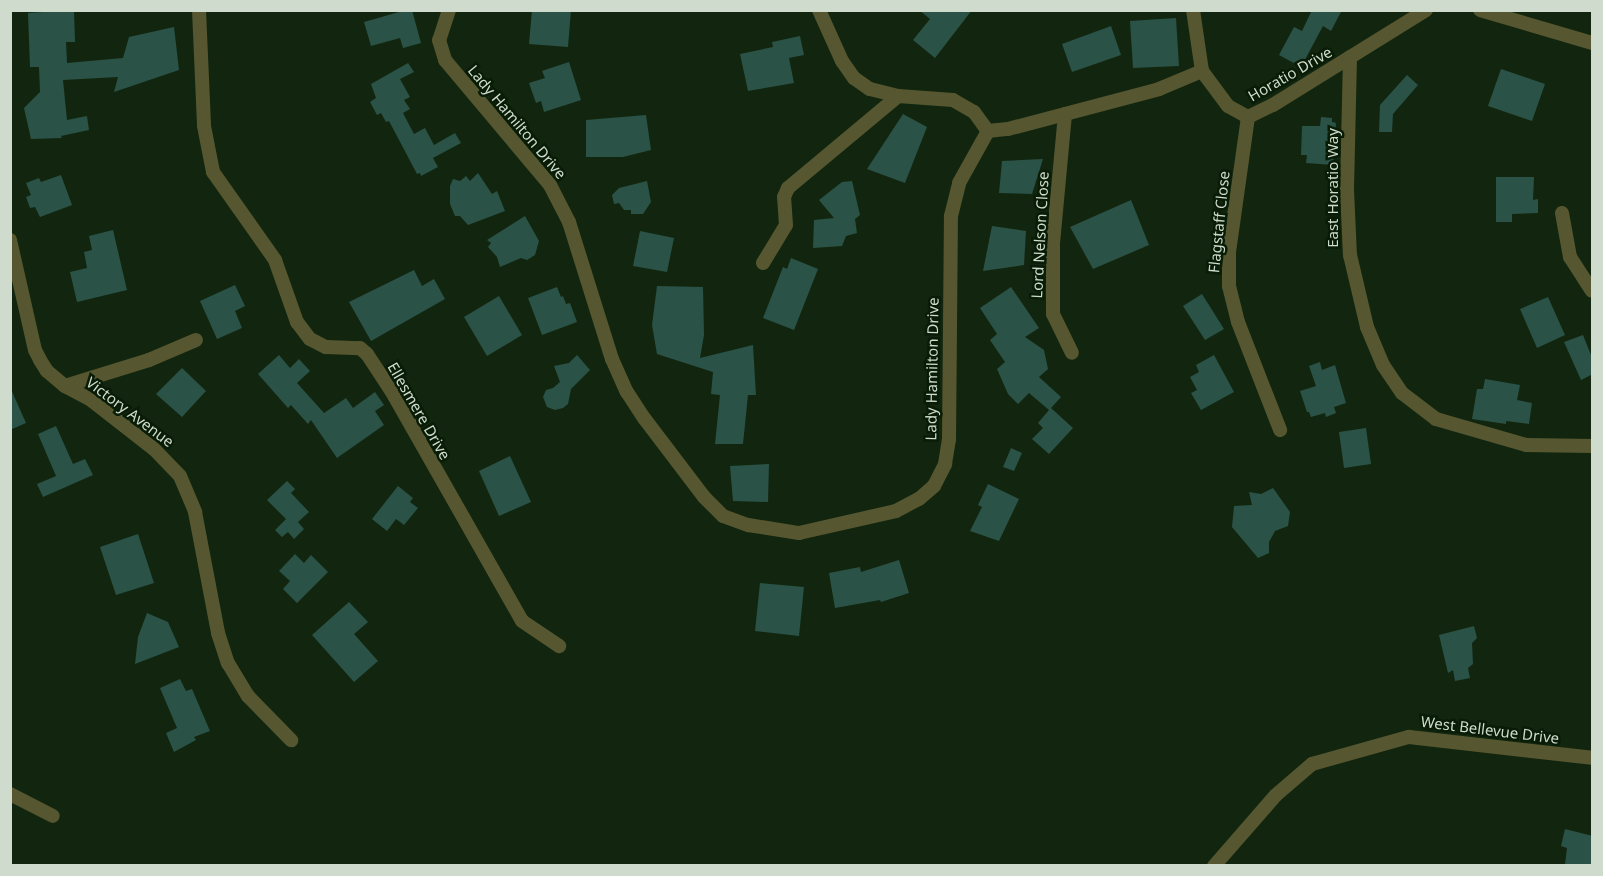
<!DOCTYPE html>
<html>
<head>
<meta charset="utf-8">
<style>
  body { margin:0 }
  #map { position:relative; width:1603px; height:876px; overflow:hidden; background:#12260f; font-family:"Noto Sans",sans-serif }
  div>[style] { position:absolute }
  .building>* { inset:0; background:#2a5247 }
  .minor>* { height:14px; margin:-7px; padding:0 7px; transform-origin:7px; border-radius:7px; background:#565730 }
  span { translate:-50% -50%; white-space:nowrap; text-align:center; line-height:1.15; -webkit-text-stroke:5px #081c06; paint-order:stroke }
  .street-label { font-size:15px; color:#cfdccd }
  .frame { position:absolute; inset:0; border:12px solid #cfdccd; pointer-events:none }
</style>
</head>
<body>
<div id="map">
  <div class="building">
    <i style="clip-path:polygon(74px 10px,75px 42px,66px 42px,67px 63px,123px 58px,129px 37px,174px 27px,179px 70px,114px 92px,118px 77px,63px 80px,67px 120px,87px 116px,89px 130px,61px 136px,62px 138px,31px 139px,24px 108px,40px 92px,39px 67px,30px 67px,28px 13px)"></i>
    <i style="clip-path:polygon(406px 10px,412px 10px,421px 43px,403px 48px,400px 38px,371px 46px,364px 22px)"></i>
    <i style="clip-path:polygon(532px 10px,571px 10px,568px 47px,529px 44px)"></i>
    <i style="clip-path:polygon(919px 10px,972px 10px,935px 58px,913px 40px,930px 19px)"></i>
    <i style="clip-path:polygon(1312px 10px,1342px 10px,1331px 31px,1323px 26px,1301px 67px,1279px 55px,1294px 27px,1302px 31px)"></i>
    <i style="clip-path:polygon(1176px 18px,1179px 66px,1133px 68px,1130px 21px)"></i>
    <i style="clip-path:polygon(1111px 26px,1121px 55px,1072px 72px,1062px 44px)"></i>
    <i style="clip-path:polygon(800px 36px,804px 55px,789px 58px,794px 83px,748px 91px,740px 54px,773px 47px,772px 42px)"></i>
    <i style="clip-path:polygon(569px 62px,581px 100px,544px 112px,541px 101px,536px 103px,529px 83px,545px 78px,542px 71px)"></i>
    <i style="clip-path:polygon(408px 63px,414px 72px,400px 79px,410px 97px,404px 100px,410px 109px,403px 113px,414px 134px,425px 128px,434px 145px,455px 133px,461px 143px,433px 158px,438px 167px,421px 176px,420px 173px,417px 174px,389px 121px,386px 122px,381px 113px,377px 115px,370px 102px,376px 98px,371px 84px)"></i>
    <i style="clip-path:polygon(1501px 69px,1545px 84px,1532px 121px,1488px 106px)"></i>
    <i style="clip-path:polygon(1407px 75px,1418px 85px,1393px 114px,1392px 132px,1379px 132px,1380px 105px)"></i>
    <i style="clip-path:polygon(903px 114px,927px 127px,905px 183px,867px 169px)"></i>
    <i style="clip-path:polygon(646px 115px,651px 150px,623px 157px,586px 157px,586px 120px)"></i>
    <i style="clip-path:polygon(1321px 117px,1332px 118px,1332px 122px,1336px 123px,1333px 165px,1306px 163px,1307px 155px,1301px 155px,1302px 126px,1320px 126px)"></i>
    <i style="clip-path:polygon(1043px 159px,1032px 194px,999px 193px,1002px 161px)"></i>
    <i style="clip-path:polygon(478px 173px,492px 194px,497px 191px,505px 211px,468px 225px,460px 216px,455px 216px,450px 204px,450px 186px,453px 179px,460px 181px,466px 176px,470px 181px)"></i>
    <i style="clip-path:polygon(61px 175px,72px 205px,40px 217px,35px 207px,30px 208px,26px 197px,31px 195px,26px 183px,39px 178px,41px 182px)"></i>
    <i style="clip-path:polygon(1496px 177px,1534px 177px,1533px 200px,1538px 199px,1538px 213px,1512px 214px,1512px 222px,1496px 222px)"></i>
    <i style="clip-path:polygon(647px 181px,651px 202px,643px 214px,631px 214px,631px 210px,624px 210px,619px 203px,614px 204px,612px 195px,619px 188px)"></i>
    <i style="clip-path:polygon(852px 181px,860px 215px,855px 219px,857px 233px,846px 236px,842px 246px,813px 248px,814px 220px,834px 218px,819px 200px,842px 182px)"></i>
    <i style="clip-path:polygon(1131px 200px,1149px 245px,1093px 269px,1070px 227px)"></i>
    <i style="clip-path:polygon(525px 216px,539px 241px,535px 255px,527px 260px,521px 258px,500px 267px,497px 257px,488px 247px,491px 243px,487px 240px)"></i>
    <i style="clip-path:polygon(992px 226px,1026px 231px,1024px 265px,983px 271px)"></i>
    <i style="clip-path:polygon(113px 230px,127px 290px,77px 302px,70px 272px,87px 268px,84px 252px,92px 250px,89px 236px)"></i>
    <i style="clip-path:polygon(640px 231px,674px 238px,667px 272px,633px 266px)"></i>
    <i style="clip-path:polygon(791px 258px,818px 269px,794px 330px,763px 318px,783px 267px,787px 269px)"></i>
    <i style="clip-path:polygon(414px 270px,422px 286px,434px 279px,445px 299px,371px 341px,349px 302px)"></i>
    <i style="clip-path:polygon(235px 285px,245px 306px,235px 311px,242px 328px,217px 339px,200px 301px)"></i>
    <i style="clip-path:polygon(657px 286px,703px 287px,704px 335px,700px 358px,753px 345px,756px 395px,748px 395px,743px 444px,715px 444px,720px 395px,711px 394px,713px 372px,657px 354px,652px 325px)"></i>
    <i style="clip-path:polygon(557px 287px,561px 297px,563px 296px,566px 304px,570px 303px,577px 322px,542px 335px,528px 298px)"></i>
    <i style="clip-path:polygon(1011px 287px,1039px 328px,1025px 337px,1044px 350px,1048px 369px,1039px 377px,1061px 397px,1051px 408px,1073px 428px,1049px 454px,1032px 439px,1043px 428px,1038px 423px,1049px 410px,1029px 393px,1018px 404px,1008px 394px,997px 369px,1005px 362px,990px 340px,997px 334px,980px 308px)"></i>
    <i style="clip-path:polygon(1202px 294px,1224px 329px,1205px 340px,1183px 306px)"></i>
    <i style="clip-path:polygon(499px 296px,522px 335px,487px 356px,464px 317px)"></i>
    <i style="clip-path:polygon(1548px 297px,1565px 335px,1537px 348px,1520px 309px)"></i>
    <i style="clip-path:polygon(1583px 335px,1593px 360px,1593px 374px,1581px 380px,1564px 342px)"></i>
    <i style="clip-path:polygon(279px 355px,290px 368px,299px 359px,310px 371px,297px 383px,324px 413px,346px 398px,353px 408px,375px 392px,384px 405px,375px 411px,384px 425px,337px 458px,311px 420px,308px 424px,291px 405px,288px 408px,258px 374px)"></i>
    <i style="clip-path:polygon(577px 355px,590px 370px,571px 389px,568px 404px,563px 408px,555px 410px,547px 407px,543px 397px,546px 390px,553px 388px,560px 382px,554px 366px,569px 363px)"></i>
    <i style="clip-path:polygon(1214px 355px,1234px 392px,1201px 410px,1191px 393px,1197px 390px,1190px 377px,1199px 372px,1196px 365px)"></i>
    <i style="clip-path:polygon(1320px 362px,1322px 370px,1335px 365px,1346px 403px,1334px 407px,1336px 413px,1326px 417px,1325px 413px,1311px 417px,1309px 412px,1307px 412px,1300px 391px,1316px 386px,1309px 366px)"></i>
    <i style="clip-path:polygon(182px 368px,206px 391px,182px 417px,156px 394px)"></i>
    <i style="clip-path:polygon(1485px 379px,1520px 385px,1517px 400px,1532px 403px,1529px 424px,1506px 421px,1506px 424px,1472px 419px,1477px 389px,1483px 389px)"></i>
    <i style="clip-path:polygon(10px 387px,26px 423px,10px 430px)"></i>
    <i style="clip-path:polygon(56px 426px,73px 464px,85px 459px,93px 475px,43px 497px,37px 484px,56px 476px,38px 434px)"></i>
    <i style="clip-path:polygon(1366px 428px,1371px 464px,1344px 468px,1339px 432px)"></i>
    <i style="clip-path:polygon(1011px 448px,1022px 453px,1014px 471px,1003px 467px)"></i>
    <i style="clip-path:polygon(510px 456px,531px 502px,499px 516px,479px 471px)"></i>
    <i style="clip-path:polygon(769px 464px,768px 502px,733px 501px,730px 466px)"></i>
    <i style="clip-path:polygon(287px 481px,295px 489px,291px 493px,309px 512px,298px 522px,304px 529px,294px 539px,288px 532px,282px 537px,275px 530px,286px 519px,267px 500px)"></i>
    <i style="clip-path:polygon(988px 484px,1019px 499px,999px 541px,970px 531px,982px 507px,978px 505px)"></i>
    <i style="clip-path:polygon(398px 486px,413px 498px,410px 502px,418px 508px,404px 525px,396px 519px,387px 531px,372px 519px)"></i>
    <i style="clip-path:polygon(1273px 488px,1290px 512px,1288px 526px,1275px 531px,1269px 542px,1269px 553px,1258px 558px,1232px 527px,1234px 506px,1252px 505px,1249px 492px,1261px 494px)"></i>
    <i style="clip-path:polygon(138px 534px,154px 583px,116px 595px,100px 547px)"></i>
    <i style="clip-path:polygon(295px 554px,304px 563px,311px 555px,328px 572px,297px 603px,283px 589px,290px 581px,279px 571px)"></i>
    <i style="clip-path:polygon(899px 560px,909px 593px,881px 602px,880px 600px,835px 608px,829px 573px,860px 567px,861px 572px)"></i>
    <i style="clip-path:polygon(760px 583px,804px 587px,799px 636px,755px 631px)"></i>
    <i style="clip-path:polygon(349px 602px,368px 622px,354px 634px,378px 661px,354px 682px,312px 635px)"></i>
    <i style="clip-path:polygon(147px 613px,168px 622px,179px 647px,135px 664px,138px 637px)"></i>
    <i style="clip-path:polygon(1474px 626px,1477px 638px,1472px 643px,1473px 664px,1468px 668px,1470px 678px,1455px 681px,1453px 670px,1448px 673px,1439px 635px)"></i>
    <i style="clip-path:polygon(180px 679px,186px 691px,192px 689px,210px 731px,194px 737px,196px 740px,174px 752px,166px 733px,177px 728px,160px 688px)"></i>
    <i style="clip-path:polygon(1565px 829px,1593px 836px,1591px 866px,1565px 864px,1567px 848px,1561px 846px)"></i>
  </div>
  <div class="minor">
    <i style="left:199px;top:10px;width:116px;rotate:87.5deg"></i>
    <i style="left:204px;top:126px;width:47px;rotate:78.9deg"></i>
    <i style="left:213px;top:172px;width:108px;rotate:54.8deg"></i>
    <i style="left:275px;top:260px;width:66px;rotate:70.5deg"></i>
    <i style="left:297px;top:322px;width:21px;rotate:53deg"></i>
    <i style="left:310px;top:339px;width:18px;rotate:27deg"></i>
    <i style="left:326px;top:347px;width:34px;rotate:2deg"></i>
    <i style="left:360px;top:348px;width:9px;rotate:41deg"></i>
    <i style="left:367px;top:354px;width:45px;rotate:56.7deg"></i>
    <i style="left:392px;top:392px;width:263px;rotate:60.4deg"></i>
    <i style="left:522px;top:621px;width:45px;rotate:34deg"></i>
    <i style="left:449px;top:10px;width:32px;rotate:108deg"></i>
    <i style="left:439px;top:40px;width:21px;rotate:73deg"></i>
    <i style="left:445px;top:60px;width:163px;rotate:50deg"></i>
    <i style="left:550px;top:185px;width:42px;rotate:62.8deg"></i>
    <i style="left:569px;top:222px;width:144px;rotate:72.6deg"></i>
    <i style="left:612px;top:359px;width:36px;rotate:66deg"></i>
    <i style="left:627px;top:392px;width:31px;rotate:57deg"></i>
    <i style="left:644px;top:418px;width:99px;rotate:52.8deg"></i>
    <i style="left:704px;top:497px;width:27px;rotate:45deg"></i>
    <i style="left:723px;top:516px;width:27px;rotate:20deg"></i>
    <i style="left:748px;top:525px;width:52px;rotate:8.9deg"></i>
    <i style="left:799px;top:533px;width:99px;rotate:-12.8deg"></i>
    <i style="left:896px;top:511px;width:26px;rotate:-28deg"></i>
    <i style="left:919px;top:499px;width:20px;rotate:-41deg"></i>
    <i style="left:934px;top:486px;width:25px;rotate:-63deg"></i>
    <i style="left:945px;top:464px;width:24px;rotate:-81deg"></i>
    <i style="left:949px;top:440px;width:224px;rotate:-89.5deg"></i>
    <i style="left:951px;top:216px;width:34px;rotate:-76deg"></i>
    <i style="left:959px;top:183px;width:60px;rotate:-60.9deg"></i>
    <i style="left:988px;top:131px;width:20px;rotate:-6deg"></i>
    <i style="left:1008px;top:129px;width:156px;rotate:-14.8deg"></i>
    <i style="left:1159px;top:89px;width:47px;rotate:-22.7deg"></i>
    <i style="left:819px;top:10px;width:56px;rotate:65.7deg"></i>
    <i style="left:842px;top:61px;width:21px;rotate:55deg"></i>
    <i style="left:854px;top:78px;width:19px;rotate:35deg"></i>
    <i style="left:870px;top:89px;width:29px;rotate:14deg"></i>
    <i style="left:898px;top:96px;width:55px;rotate:4.2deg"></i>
    <i style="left:953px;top:100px;width:24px;rotate:30deg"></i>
    <i style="left:974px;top:112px;width:24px;rotate:54deg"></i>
    <i style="left:1193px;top:10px;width:62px;rotate:81.6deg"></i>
    <i style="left:1202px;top:71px;width:44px;rotate:53.4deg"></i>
    <i style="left:1228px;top:106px;width:23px;rotate:29deg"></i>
    <i style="left:1248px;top:117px;width:28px;rotate:-26deg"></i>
    <i style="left:1273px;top:105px;width:180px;rotate:-31.8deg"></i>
    <i style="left:1480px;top:10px;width:117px;rotate:16.4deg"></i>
    <i style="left:1350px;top:57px;width:133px;rotate:91.3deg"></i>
    <i style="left:1347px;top:190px;width:65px;rotate:87.4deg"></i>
    <i style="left:1350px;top:255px;width:74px;rotate:76.7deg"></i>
    <i style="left:1367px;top:327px;width:41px;rotate:67.2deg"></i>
    <i style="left:1383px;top:365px;width:34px;rotate:56deg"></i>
    <i style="left:1402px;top:393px;width:43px;rotate:37.4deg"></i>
    <i style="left:1436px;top:419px;width:94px;rotate:16.1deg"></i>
    <i style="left:1526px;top:445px;width:66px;rotate:0.9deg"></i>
    <i style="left:1065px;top:114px;width:131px;rotate:95.3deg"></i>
    <i style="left:1053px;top:244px;width:70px;rotate:90deg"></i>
    <i style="left:1053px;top:314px;width:43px;rotate:64deg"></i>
    <i style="left:1248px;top:117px;width:137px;rotate:98deg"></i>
    <i style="left:1229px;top:253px;width:33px;rotate:90deg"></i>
    <i style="left:1229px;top:286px;width:37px;rotate:76deg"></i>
    <i style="left:1238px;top:322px;width:116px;rotate:68.7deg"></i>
    <i style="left:1562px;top:213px;width:45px;rotate:79.7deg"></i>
    <i style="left:1570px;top:257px;width:40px;rotate:57.1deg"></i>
    <i style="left:10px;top:240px;width:113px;rotate:77.2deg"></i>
    <i style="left:35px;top:350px;width:11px;rotate:63deg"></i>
    <i style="left:40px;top:360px;width:13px;rotate:58deg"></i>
    <i style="left:47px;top:371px;width:23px;rotate:40deg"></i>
    <i style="left:65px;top:386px;width:30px;rotate:28deg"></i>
    <i style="left:91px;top:400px;width:80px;rotate:37.9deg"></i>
    <i style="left:154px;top:449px;width:37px;rotate:46deg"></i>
    <i style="left:180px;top:476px;width:39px;rotate:67deg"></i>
    <i style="left:195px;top:512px;width:123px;rotate:79.2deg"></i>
    <i style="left:218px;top:633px;width:32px;rotate:72deg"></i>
    <i style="left:228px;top:663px;width:39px;rotate:59deg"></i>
    <i style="left:248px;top:696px;width:62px;rotate:45.7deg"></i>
    <i style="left:763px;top:263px;width:44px;rotate:-58.8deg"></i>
    <i style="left:786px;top:225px;width:28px;rotate:-94deg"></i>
    <i style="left:784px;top:197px;width:10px;rotate:-66deg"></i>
    <i style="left:788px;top:188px;width:143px;rotate:-39.9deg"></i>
    <i style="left:65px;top:386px;width:88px;rotate:-17.2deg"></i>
    <i style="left:149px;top:360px;width:51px;rotate:-23.1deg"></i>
    <i style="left:10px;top:794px;width:48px;rotate:27.1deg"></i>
    <i style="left:1214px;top:866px;width:94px;rotate:-48.9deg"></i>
    <i style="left:1276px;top:795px;width:48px;rotate:-40.7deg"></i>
    <i style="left:1312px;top:764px;width:101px;rotate:-15.6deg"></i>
    <i style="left:1409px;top:737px;width:184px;rotate:6.5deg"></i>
  </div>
  <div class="street-label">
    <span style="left:1290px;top:74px;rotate:-30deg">Horatio Drive</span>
    <span style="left:517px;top:122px;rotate:50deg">Lady Hamilton Drive</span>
    <span style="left:1333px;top:188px;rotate:-90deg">East Horatio Way</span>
    <span style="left:1219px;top:222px;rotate:-84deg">Flagstaff Close</span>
    <span style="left:1040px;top:235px;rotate:-87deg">Lord Nelson Close</span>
    <span style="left:932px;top:369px;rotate:-89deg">Lady Hamilton Drive</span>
    <span style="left:419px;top:411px;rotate:60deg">Ellesmere Drive</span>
    <span style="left:130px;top:412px;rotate:37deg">Victory Avenue</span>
    <span style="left:1490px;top:730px;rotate:7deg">West Bellevue Drive</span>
  </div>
  <div class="frame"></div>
</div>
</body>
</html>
